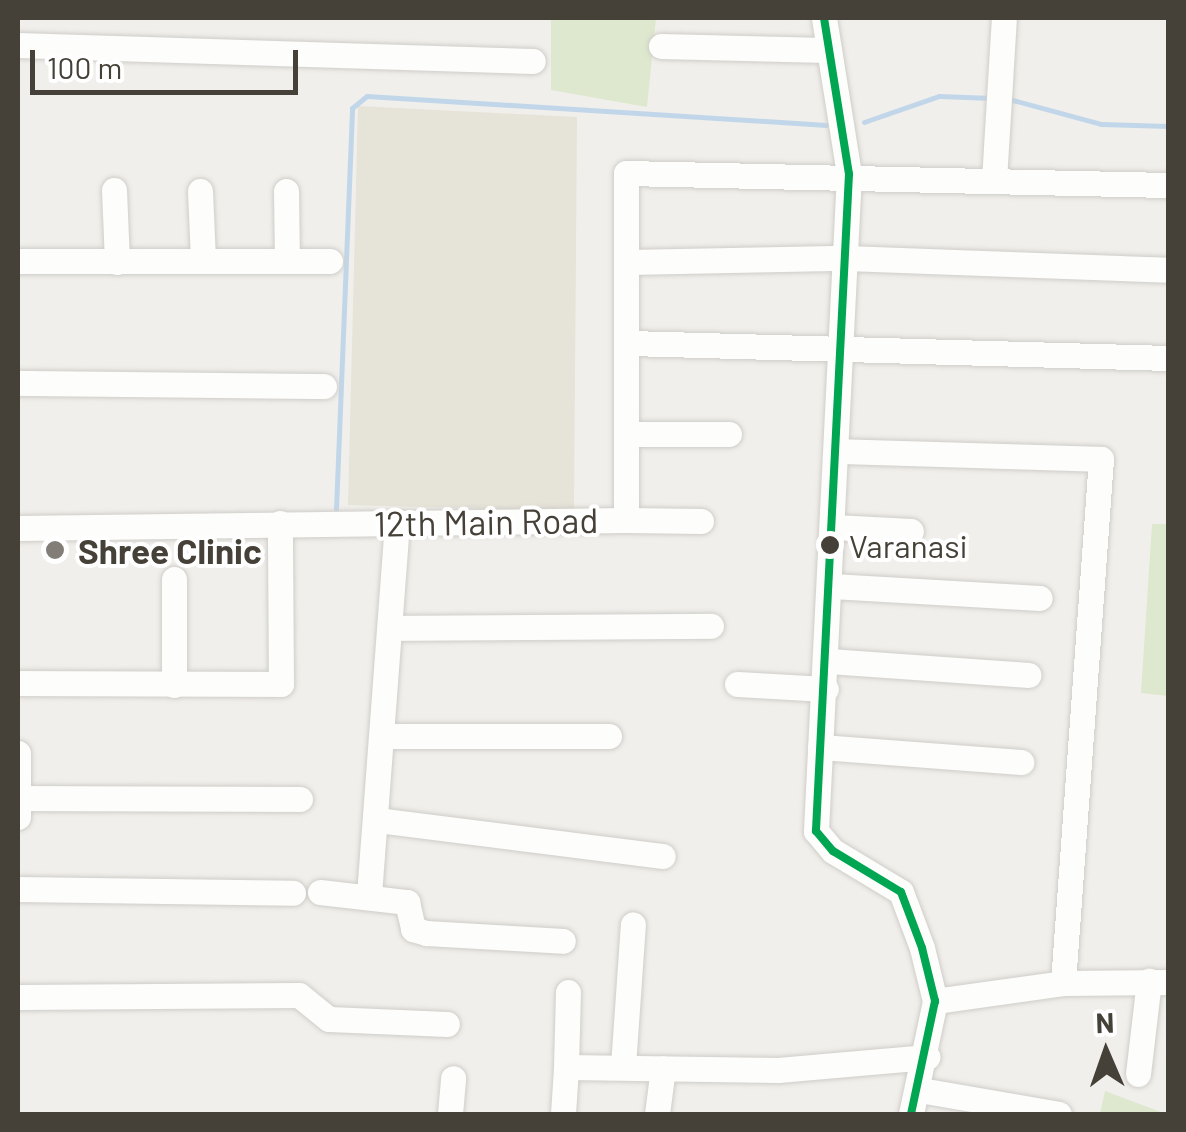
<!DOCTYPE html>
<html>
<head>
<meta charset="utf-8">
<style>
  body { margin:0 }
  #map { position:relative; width:1186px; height:1132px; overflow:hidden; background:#f1efeb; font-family:Barlow,sans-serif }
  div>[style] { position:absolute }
  .education>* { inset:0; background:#e6e3d8 }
  .green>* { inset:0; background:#dde8ce }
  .stream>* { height:5px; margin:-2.5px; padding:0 2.5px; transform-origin:2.5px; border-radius:2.5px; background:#c1d7e9 }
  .roads { filter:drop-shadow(0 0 2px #cfcdc9) drop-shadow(0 0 2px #cfcdc9) }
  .minor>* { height:25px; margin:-12.5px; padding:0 12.5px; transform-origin:12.5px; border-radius:12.5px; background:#fdfdfc }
  .bus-1>* { height:8px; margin:-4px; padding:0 4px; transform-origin:4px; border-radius:4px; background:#00a651 }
  .dots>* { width:28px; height:28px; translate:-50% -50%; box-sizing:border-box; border:5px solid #fff; border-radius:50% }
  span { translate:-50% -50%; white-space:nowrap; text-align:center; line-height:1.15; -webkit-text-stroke:8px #fff; paint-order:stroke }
  .bus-label { font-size:32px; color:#464138 }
  .left { translate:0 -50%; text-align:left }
  .street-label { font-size:35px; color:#464138 }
  .poi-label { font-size:35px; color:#464138; font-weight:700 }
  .frame { position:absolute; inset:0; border:20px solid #464138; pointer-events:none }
  .north { position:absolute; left:1056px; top:1002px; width:100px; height:100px; -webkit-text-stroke:8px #fff; paint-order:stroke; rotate:358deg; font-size:28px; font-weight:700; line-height:40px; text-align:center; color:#464138 }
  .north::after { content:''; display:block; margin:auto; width:35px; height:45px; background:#464138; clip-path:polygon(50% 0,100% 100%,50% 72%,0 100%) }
  .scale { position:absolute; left:30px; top:50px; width:268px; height:45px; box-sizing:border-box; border:5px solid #464138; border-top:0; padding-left:12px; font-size:30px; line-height:35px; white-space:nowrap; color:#464138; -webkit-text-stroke:8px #fff; paint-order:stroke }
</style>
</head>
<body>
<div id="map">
  <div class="education">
    <i style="clip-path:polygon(358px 106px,577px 117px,574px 511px,348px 505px)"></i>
  </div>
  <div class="green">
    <i style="clip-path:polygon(551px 18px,656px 18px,647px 107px,551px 90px)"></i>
    <i style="clip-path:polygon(1152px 524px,1168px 524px,1168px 696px,1141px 693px)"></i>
    <i style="clip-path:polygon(1105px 1091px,1161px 1112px,1163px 1114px,1100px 1114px)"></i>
  </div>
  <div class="stream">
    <i style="left:1009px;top:99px;width:95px;rotate:15.2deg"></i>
    <i style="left:1101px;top:124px;width:67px;rotate:1.7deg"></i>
    <i style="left:864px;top:122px;width:79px;rotate:-19.1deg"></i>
    <i style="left:939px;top:96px;width:53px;rotate:2.2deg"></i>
    <i style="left:336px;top:509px;width:401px;rotate:-87.7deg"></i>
    <i style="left:352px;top:108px;width:19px;rotate:-39deg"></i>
    <i style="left:367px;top:96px;width:460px;rotate:3.6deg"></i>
  </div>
  <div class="roads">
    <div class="minor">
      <i style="left:824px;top:18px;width:158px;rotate:80.9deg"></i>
      <i style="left:849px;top:174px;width:658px;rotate:92.88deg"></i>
      <i style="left:816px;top:831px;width:26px;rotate:50deg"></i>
      <i style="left:833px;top:851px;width:79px;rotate:31.1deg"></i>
      <i style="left:901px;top:892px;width:60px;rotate:69.4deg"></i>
      <i style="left:922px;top:948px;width:55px;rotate:76.2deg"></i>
      <i style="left:935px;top:1001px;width:116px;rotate:102deg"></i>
      <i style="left:18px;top:45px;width:515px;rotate:1.78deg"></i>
      <i style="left:661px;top:46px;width:165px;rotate:1.4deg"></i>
      <i style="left:994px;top:180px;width:162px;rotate:-86.5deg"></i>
      <i style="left:114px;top:190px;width:72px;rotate:87.6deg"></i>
      <i style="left:200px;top:191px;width:70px;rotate:87.5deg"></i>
      <i style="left:286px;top:191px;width:70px;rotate:89.2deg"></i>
      <i style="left:18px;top:261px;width:312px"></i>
      <i style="left:628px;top:262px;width:218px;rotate:-1.1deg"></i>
      <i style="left:846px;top:258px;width:322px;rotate:2.1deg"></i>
      <i style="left:629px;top:343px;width:539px;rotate:1.59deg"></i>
      <i style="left:18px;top:383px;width:306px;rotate:0.6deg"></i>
      <i style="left:626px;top:434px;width:103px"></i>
      <i style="left:837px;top:451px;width:264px;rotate:1.7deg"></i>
      <i style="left:1101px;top:459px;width:525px;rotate:94.15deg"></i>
      <i style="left:626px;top:520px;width:75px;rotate:0.8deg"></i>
      <i style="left:834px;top:527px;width:77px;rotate:3deg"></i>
      <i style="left:18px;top:528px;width:608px;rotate:-0.75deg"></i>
      <i style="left:626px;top:520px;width:347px;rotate:-90deg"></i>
      <i style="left:626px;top:173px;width:542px;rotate:1.27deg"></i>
      <i style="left:832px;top:586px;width:208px;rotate:3.3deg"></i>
      <i style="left:390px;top:628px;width:321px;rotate:-0.4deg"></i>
      <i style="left:829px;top:661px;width:200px;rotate:4deg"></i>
      <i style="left:18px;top:683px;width:263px;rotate:0.2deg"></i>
      <i style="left:281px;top:684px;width:161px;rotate:-90.4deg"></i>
      <i style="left:737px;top:684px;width:89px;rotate:3.2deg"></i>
      <i style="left:174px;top:685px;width:106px;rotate:-90deg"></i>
      <i style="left:382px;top:736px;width:227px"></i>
      <i style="left:820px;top:747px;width:202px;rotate:4.3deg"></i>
      <i style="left:18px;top:753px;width:64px;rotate:90deg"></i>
      <i style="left:19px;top:798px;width:281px;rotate:0.2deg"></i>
      <i style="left:377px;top:820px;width:288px;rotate:7.2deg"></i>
      <i style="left:18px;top:889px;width:275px;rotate:0.8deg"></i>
      <i style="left:320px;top:892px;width:88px;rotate:6.6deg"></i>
      <i style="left:407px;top:902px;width:28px;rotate:77deg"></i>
      <i style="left:413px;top:929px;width:14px;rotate:17deg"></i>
      <i style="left:426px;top:933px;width:137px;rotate:3.3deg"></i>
      <i style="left:369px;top:895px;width:374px;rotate:-85.7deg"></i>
      <i style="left:18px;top:997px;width:281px;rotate:-0.4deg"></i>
      <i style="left:299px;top:995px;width:38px;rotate:39deg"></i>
      <i style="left:329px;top:1019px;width:118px;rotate:2.4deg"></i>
      <i style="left:935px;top:1001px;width:129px;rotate:-8deg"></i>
      <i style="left:1063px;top:983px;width:105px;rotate:-0.5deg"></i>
      <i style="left:623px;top:1066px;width:142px;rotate:-86deg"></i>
      <i style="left:566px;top:1067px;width:75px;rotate:-88.5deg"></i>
      <i style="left:1138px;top:1074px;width:94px;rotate:-83.3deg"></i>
      <i style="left:920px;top:1090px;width:141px;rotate:9.8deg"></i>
      <i style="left:450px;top:1114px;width:36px;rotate:-85deg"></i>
      <i style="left:563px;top:1114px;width:47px;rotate:-86.3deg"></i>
      <i style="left:566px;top:1067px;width:212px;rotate:0.8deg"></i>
      <i style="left:778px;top:1070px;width:150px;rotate:-5deg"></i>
      <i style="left:657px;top:1114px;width:46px;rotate:-82.6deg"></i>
    </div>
  </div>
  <div class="bus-1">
    <i style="left:824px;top:18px;width:158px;rotate:80.9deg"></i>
    <i style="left:849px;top:174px;width:658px;rotate:92.88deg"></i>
    <i style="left:816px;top:831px;width:26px;rotate:50deg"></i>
    <i style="left:833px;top:851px;width:79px;rotate:31.1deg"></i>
    <i style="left:901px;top:892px;width:60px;rotate:69.4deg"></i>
    <i style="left:922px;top:948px;width:55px;rotate:76.2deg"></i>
    <i style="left:935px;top:1001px;width:116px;rotate:102deg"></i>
  </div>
  <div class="dots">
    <i style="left:830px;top:545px;background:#464138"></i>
    <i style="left:55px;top:550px;background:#827e77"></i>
  </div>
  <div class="bus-label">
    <span class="left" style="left:849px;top:545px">Varanasi</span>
  </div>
  <div class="street-label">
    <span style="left:486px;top:521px;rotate:-1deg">12th Main Road</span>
  </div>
  <div class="poi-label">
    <span class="left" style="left:78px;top:550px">Shree Clinic</span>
  </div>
  <div class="frame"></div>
  <div class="north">N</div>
  <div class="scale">100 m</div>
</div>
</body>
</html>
